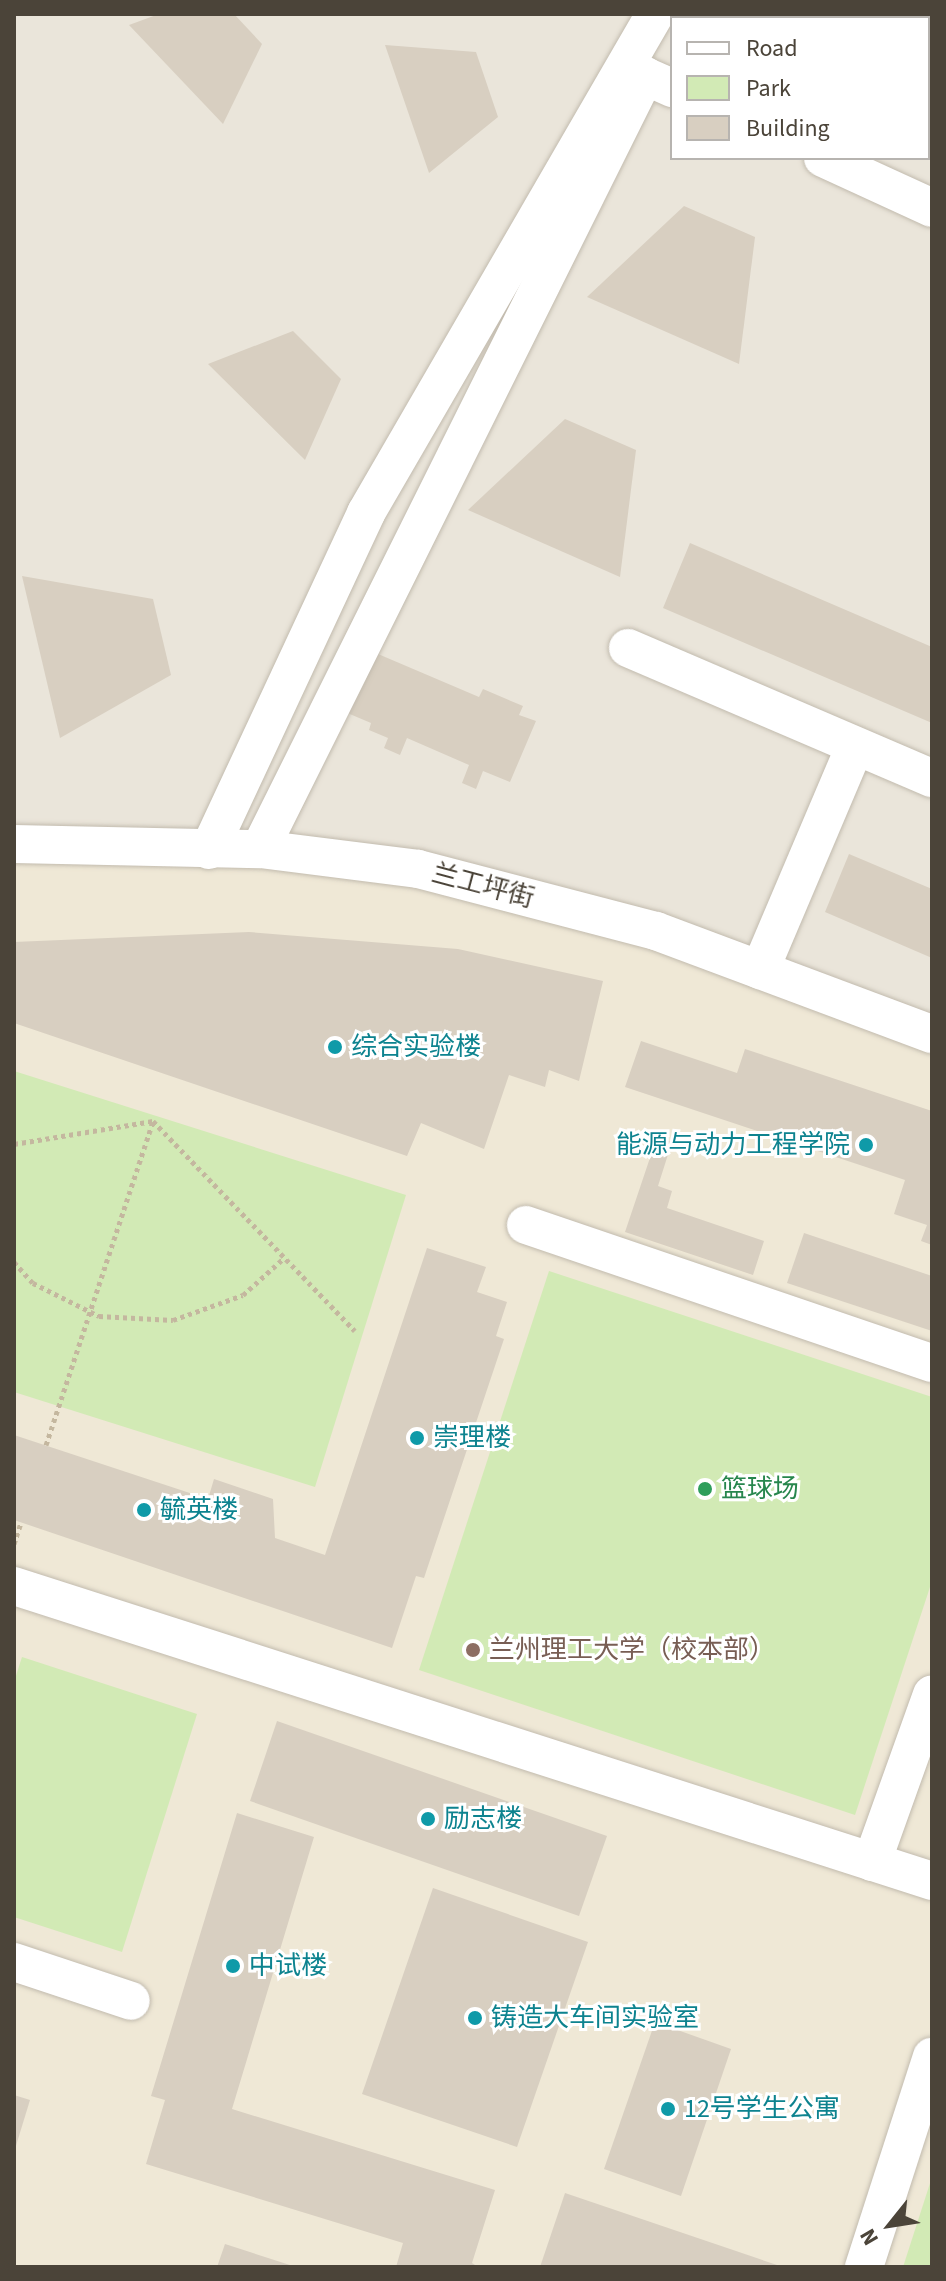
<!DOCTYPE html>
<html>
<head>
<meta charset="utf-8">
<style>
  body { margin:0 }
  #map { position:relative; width:946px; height:2281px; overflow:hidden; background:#f6f3ec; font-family:"Source Sans 3","Noto Sans SC",sans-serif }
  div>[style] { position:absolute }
  .residential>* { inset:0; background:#eae5da }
  .education>* { inset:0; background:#efe8d6 }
  .green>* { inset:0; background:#d2eab5 }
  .building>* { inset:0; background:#d8cfc1 }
  .path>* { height:5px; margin-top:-2.5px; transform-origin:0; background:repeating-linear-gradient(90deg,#c4b79f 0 4px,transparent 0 8px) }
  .roads { filter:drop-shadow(0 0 2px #c2bbae) drop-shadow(0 0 2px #c2bbae) }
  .minor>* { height:38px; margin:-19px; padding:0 19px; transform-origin:19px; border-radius:19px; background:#fff }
  .dots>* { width:22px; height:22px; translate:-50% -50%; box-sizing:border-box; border:4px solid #fff; border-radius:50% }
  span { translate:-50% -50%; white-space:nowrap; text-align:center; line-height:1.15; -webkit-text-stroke:6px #fff; paint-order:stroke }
  .street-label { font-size:26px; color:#4b4439 }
  .culture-label { font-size:26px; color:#0d838f }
  .left { translate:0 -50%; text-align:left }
  .right { translate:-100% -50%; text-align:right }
  .leisure-label { font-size:26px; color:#27864d }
  .education-label { font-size:26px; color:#785e54 }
  .frame { position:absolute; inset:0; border:16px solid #4b4439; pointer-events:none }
  .legend { position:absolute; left:670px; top:16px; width:260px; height:144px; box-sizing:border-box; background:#fff; border:2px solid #b7b4b0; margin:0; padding:10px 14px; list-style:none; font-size:24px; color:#4b4439 }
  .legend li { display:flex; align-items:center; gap:16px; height:40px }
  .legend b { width:40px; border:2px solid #b7b4b0 }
  .north { position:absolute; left:850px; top:2185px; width:80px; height:80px; -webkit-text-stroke:6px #fff; paint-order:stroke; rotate:240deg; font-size:22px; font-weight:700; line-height:32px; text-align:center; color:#4b4439 }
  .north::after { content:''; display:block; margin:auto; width:28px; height:36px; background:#4b4439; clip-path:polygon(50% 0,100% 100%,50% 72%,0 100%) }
</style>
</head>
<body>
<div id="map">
  <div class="residential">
    <i style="clip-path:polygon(evenodd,14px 14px,932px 14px,932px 1034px,14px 844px,14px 14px,672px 18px,928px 18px,928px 158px,672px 158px,672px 18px)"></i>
  </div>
  <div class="education">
    <i style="clip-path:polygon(14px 844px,418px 869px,932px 1034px,932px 2267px,14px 2267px)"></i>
  </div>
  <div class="green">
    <i style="clip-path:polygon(14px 1071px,406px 1195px,315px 1487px,14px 1392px)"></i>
    <i style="clip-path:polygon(549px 1271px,932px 1397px,932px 1581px,855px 1815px,419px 1670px)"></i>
    <i style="clip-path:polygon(22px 1657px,197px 1714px,122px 1952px,14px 1917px,14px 1682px)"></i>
    <i style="clip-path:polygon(932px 2177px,932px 2267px,903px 2267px)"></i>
  </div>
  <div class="building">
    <i style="clip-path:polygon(159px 14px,234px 14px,262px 44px,223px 124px,129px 25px)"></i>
    <i style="clip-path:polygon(748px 14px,834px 14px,843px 18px,746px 18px)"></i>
    <i style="clip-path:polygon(385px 45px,476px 52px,498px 117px,429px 173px)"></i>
    <i style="clip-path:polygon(928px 55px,932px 56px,932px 136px,928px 135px)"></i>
    <i style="clip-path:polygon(684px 206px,755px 237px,739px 364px,587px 297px)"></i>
    <i style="clip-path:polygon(293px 331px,341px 379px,305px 460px,208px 364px)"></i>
    <i style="clip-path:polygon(565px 419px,636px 450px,620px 577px,468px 510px)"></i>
    <i style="clip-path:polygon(690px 543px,932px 647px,932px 723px,663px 608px)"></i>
    <i style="clip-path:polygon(22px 576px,153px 599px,171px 675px,60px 738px)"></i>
    <i style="clip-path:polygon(371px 651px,479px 697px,483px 689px,523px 706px,519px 715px,536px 721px,510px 782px,483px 771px,476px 789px,462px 783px,469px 765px,407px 738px,400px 755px,384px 748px,388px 738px,369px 730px,371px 723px,345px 712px)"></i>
    <i style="clip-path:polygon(849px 854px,932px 889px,932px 958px,825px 912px)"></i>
    <i style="clip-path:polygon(249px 932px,458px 949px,603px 981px,579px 1081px,549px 1070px,545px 1087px,509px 1075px,484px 1149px,421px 1123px,407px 1156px,14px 1023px,14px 942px)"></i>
    <i style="clip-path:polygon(641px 1041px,737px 1073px,745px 1049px,932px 1111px,932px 1245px,921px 1241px,927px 1225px,894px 1214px,905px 1180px,625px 1087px)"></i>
    <i style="clip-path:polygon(657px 1137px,672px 1142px,658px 1186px,672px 1191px,667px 1208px,764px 1241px,753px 1275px,625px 1232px)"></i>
    <i style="clip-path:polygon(804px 1233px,932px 1276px,932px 1331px,787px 1283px)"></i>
    <i style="clip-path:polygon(427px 1248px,486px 1267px,477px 1292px,507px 1302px,496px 1336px,504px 1339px,424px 1578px,416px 1576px,392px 1648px,14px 1520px,14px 1435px,208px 1499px,214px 1479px,273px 1499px,275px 1538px,325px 1555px)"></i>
    <i style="clip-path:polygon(277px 1721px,607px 1836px,579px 1916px,250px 1801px)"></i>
    <i style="clip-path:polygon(237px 1813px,314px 1837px,232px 2109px,495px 2190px,472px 2263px,478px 2267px,396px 2267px,403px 2243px,146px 2164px,165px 2100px,151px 2096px)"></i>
    <i style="clip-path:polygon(433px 1888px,588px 1942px,517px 2147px,362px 2094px)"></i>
    <i style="clip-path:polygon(655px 2022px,731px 2049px,681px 2196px,604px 2169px)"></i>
    <i style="clip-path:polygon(14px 2095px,30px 2100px,15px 2149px,14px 2148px)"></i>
    <i style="clip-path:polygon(565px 2193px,780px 2266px,780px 2267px,540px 2267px)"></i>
    <i style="clip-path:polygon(225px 2244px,293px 2266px,293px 2267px,217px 2267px)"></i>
  </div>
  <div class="path">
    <i style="left:14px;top:1144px;width:141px;rotate:-9.4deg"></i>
    <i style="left:153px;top:1121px;width:291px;rotate:46.1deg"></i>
    <i style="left:14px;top:1262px;width:28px;rotate:48deg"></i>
    <i style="left:33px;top:1283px;width:74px;rotate:26.6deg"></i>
    <i style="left:99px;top:1316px;width:74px;rotate:3.1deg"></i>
    <i style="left:173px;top:1320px;width:74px;rotate:-19.7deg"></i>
    <i style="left:243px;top:1295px;width:55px;rotate:-42.1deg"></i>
    <i style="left:46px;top:1445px;width:341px;rotate:-71.7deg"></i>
    <i style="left:14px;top:1544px;width:23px;rotate:-72deg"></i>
  </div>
  <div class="roads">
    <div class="minor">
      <i style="left:823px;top:158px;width:120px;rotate:24.6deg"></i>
      <i style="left:628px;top:648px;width:331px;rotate:23.2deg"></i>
      <i style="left:14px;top:844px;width:246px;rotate:1.2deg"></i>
      <i style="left:260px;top:849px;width:159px;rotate:7.2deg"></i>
      <i style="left:418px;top:869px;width:246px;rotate:14.6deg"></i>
      <i style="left:656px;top:931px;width:295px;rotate:20.5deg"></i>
      <i style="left:260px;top:849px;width:864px;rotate:-63.52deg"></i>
      <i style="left:645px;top:76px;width:30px;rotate:24deg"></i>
      <i style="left:209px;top:850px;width:372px;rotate:-65deg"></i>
      <i style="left:366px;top:513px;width:577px;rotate:-59.92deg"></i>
      <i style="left:760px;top:970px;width:243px;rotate:-67deg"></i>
      <i style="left:526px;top:1225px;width:429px;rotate:18.8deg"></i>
      <i style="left:14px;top:1586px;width:964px;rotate:17.81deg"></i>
      <i style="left:872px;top:1862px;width:178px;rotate:-70.3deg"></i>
      <i style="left:14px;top:1962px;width:123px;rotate:18.4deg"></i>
      <i style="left:864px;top:2267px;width:221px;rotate:-72.1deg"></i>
    </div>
  </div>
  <div class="dots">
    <i style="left:335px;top:1047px;background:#0f9aa8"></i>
    <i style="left:866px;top:1145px;background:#0f9aa8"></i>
    <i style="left:417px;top:1438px;background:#0f9aa8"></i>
    <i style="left:705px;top:1489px;background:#2e9e5b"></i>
    <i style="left:144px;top:1510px;background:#0f9aa8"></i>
    <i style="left:473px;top:1650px;background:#8d6e63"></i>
    <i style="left:428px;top:1819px;background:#0f9aa8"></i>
    <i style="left:233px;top:1966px;background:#0f9aa8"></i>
    <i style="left:475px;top:2018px;background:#0f9aa8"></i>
    <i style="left:668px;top:2109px;background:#0f9aa8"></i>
  </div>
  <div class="street-label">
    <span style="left:483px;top:886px;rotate:15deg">兰工坪街</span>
  </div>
  <div class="culture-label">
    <span class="left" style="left:351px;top:1047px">综合实验楼</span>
    <span class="right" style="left:850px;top:1145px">能源与动力工程学院</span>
    <span class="left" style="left:433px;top:1438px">崇理楼</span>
    <span class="left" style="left:160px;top:1510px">毓英楼</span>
    <span class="left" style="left:444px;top:1819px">励志楼</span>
    <span class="left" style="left:249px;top:1966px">中试楼</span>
    <span class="left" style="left:491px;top:2018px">铸造大车间实验室</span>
    <span class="left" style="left:684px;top:2109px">12号学生公寓</span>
  </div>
  <div class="leisure-label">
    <span class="left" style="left:721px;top:1489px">篮球场</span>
  </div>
  <div class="education-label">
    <span class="left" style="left:489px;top:1650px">兰州理工大学（校本部）</span>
  </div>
  <div class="frame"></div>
  <ul class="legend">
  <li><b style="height:10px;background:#fff"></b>Road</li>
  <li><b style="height:22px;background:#d2eab5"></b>Park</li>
  <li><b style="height:22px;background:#d8cfc1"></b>Building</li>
  </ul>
  <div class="north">N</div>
</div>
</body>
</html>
